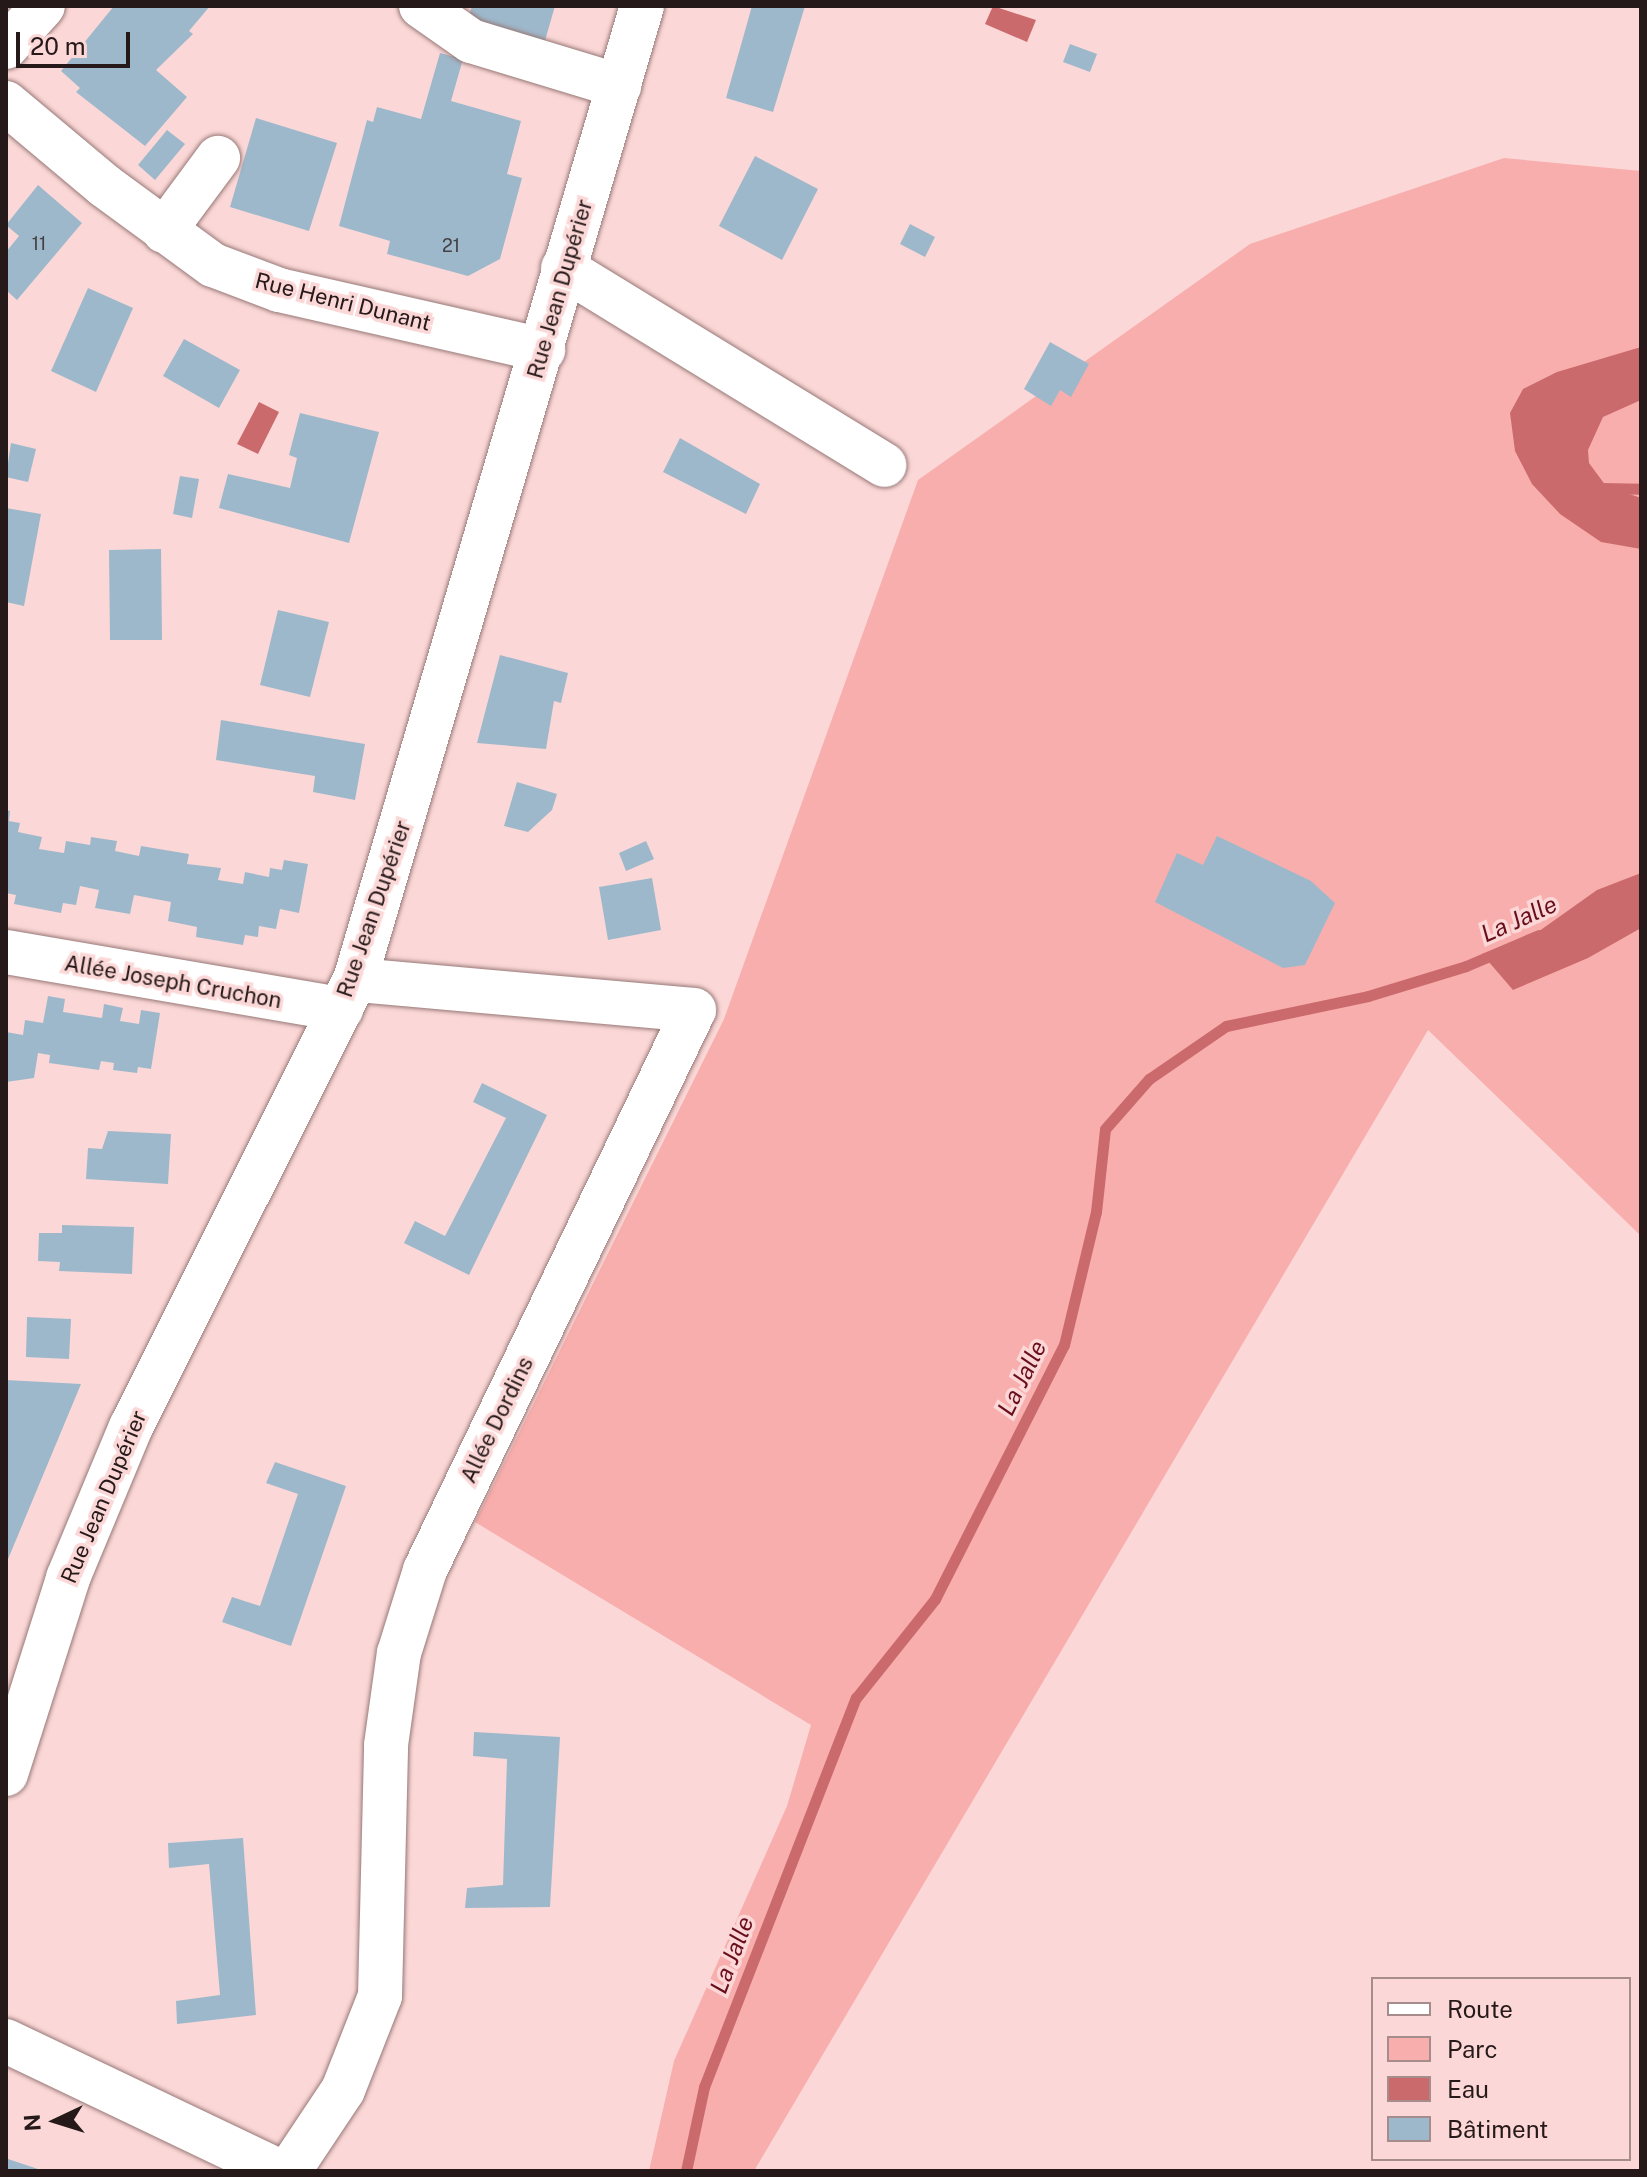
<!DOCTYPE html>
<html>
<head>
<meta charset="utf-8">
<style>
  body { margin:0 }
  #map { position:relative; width:1647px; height:2177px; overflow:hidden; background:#fbd8d7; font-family:"Public Sans",sans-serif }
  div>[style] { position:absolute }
  .green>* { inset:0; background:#f8aeac }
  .water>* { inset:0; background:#cb6a6c }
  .stream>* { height:11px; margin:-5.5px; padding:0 5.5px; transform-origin:5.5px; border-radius:5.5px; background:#cb6a6c }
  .building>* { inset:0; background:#9eb8cb }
  .roads { filter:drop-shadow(0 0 2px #977877) drop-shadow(0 0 2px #977877) }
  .minor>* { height:44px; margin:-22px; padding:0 22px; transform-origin:22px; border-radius:22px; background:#fff }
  span { translate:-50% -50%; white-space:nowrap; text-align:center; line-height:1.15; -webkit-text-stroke:7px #fbd8d7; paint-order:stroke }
  .number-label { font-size:18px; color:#444146 }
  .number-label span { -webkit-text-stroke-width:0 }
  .street-label { font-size:22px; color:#261919 }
  .water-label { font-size:24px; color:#690e1b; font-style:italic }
  .frame { position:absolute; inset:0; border:8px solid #261919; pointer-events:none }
  .legend { position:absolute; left:1371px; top:1977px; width:260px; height:184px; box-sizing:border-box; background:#fbd8d7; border:2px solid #a68c8b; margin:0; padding:10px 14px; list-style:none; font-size:24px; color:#261919 }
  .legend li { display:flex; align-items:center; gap:16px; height:40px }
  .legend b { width:40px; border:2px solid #a68c8b }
  .north { position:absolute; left:16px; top:2081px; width:80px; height:80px; -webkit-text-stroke:6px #fbd8d7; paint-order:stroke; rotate:266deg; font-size:22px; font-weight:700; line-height:32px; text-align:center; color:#261919 }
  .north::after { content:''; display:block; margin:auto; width:28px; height:36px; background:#261919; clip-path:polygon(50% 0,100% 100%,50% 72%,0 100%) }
  .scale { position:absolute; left:16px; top:32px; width:114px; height:36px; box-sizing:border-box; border:4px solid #261919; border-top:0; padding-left:10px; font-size:24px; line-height:28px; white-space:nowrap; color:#261919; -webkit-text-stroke:6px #fbd8d7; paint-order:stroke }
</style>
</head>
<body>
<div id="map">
  <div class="green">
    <i style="clip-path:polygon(1504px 158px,1641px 171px,1641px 1236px,1428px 1030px,754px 2171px,649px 2171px,674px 2061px,787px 1806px,811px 1725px,475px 1522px,724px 1019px,918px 480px,1250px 244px)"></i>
  </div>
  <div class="water">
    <i style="clip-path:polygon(993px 6px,1036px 20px,1027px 42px,985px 24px)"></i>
    <i style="clip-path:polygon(1641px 347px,1641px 400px,1603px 417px,1588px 450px,1589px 463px,1606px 486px,1641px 498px,1641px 549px,1601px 542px,1560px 514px,1532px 484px,1515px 451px,1510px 413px,1523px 389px,1557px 372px)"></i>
    <i style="clip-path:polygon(259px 402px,279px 412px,258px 454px,237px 444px)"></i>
    <i style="clip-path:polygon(1641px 873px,1641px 928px,1588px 958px,1513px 990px,1482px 954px,1528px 939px,1597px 890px)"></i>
  </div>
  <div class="stream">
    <i style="left:1602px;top:488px;width:39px;rotate:1deg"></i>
    <i style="left:686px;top:2171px;width:86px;rotate:-77.9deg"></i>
    <i style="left:704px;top:2087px;width:418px;rotate:-68.7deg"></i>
    <i style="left:856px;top:1698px;width:127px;rotate:-51.4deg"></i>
    <i style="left:935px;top:1599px;width:285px;rotate:-63.1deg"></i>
    <i style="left:1064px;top:1345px;width:137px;rotate:-76.5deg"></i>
    <i style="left:1096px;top:1212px;width:83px;rotate:-83.8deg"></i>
    <i style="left:1105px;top:1129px;width:67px;rotate:-48.7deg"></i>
    <i style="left:1149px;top:1079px;width:93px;rotate:-34.5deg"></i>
    <i style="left:1226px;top:1026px;width:145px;rotate:-11.9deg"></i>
    <i style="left:1368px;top:996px;width:102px;rotate:-17deg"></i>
    <i style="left:1466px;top:966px;width:79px;rotate:-23deg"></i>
  </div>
  <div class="building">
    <i style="clip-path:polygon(114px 6px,210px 6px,189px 31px,193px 34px,156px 70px,187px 97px,145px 146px,76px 92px,80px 88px,61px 71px)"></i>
    <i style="clip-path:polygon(472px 6px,555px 6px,544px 44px,467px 23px)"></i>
    <i style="clip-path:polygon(752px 6px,805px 6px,773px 112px,726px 98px)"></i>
    <i style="clip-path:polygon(1070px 44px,1097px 54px,1090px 72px,1063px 62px)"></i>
    <i style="clip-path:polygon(440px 53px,463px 59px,451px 101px,521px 121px,507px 174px,522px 178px,500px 259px,468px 276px,387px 254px,390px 241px,339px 226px,367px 120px,373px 122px,377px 107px,421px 119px)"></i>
    <i style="clip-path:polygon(256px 118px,337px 143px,309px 231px,230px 207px)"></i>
    <i style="clip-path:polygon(167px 130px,185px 144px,155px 180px,138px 165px)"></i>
    <i style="clip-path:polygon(755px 156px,818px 189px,782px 260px,719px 226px)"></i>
    <i style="clip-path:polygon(38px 185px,82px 223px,17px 300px,6px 290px,6px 252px,19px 236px,6px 225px)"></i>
    <i style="clip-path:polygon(910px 224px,935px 237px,925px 257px,900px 244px)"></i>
    <i style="clip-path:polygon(88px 288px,133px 308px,96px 392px,51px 371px)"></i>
    <i style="clip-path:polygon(184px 339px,240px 370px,219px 408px,163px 376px)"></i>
    <i style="clip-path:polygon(1050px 342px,1089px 364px,1071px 397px,1060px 390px,1051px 406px,1024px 389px)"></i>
    <i style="clip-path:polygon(300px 413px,379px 432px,349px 543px,219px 508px,228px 474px,290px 488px,297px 458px,289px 455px)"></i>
    <i style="clip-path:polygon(680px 438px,760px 484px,746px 514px,663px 472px)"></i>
    <i style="clip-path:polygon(11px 443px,36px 449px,28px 482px,6px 477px)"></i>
    <i style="clip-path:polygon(180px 476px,199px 479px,192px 518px,173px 514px)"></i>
    <i style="clip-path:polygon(6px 508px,41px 514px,24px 606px,6px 602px)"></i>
    <i style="clip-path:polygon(161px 549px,162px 640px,110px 640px,109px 550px)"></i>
    <i style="clip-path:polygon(278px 610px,329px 622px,310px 697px,260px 685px)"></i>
    <i style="clip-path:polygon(500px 655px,568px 673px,561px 703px,554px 701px,546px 749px,477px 743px)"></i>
    <i style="clip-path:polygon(221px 720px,365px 744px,355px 800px,313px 792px,315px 776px,216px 760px)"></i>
    <i style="clip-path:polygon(517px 782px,557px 794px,552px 810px,528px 832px,504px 826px)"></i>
    <i style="clip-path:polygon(6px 810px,10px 811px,9px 821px,20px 823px,18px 832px,42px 837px,39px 849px,64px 853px,66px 841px,90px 845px,91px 837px,117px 841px,115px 851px,139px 856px,141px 846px,189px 854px,187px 864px,221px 868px,218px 880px,243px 884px,245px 872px,269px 877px,270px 868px,282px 870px,284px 860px,308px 864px,299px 913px,280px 909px,276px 929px,259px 926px,258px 937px,245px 935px,243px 945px,196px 937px,197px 927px,168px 921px,171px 902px,134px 895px,130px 914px,95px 908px,99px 890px,80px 886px,76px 905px,63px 903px,61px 913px,14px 904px,16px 895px,6px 893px)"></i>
    <i style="clip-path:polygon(1217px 836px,1311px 881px,1335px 903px,1305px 965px,1283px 968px,1155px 902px,1177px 853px,1203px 865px)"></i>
    <i style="clip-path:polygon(646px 841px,654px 859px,626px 871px,619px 853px)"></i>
    <i style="clip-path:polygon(652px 878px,661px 930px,608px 940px,599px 887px)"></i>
    <i style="clip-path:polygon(48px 996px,65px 999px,63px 1012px,83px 1015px,102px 1018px,104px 1004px,123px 1008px,120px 1021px,139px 1024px,141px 1010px,160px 1013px,151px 1069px,138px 1067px,137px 1073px,113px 1070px,114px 1063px,101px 1061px,99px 1070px,49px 1063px,50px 1055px,38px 1053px,34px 1078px,6px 1082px,6px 1032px,23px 1035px,25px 1020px,43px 1023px)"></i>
    <i style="clip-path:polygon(482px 1083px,547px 1115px,469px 1275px,404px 1243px,415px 1221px,445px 1236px,506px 1118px,473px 1102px)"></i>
    <i style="clip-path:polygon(108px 1131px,171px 1134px,168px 1184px,86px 1179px,88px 1148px,102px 1149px)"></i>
    <i style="clip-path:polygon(62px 1225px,134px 1227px,132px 1274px,59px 1271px,60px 1262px,38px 1261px,39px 1233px,62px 1233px)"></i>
    <i style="clip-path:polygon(27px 1317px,71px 1319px,69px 1359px,26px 1357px)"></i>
    <i style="clip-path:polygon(6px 1380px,81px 1384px,6px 1564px)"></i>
    <i style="clip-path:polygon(275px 1462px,346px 1486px,291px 1646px,222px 1622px,232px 1597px,260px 1606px,298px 1494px,266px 1483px)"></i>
    <i style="clip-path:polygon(474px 1732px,560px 1737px,550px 1907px,465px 1908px,467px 1888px,503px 1885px,507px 1759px,473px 1756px)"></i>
    <i style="clip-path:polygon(243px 1838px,256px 2015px,177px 2024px,176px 2001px,220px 1995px,209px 1864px,169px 1868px,168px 1843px)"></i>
    <i style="clip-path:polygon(8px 2159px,41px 2170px,41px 2171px,6px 2171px)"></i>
  </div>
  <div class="roads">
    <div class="minor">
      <i style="left:421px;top:6px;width:61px;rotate:35deg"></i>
      <i style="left:471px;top:41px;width:155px;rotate:16.9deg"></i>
      <i style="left:6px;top:47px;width:55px;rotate:-47.9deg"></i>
      <i style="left:6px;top:103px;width:129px;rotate:40deg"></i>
      <i style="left:105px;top:186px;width:134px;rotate:36.2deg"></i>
      <i style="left:213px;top:265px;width:71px;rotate:20.7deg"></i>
      <i style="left:279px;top:290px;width:271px;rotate:12.8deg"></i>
      <i style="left:164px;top:231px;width:91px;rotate:-53.5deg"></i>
      <i style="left:563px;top:268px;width:377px;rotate:31.5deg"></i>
      <i style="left:6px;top:952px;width:340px;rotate:9.7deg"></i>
      <i style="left:6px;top:1774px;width:206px;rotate:-72.4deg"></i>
      <i style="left:68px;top:1578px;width:164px;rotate:-67.4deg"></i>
      <i style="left:131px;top:1427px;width:500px;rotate:-63.4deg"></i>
      <i style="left:355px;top:980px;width:1015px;rotate:-73.58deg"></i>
      <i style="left:6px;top:2041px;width:301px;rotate:25.5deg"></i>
      <i style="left:289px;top:2171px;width:97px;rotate:-56.3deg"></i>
      <i style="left:343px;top:2090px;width:101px;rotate:-68.5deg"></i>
      <i style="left:380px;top:1996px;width:251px;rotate:-88.6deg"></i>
      <i style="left:386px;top:1745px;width:93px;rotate:-82deg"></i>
      <i style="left:399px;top:1653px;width:87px;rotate:-72.6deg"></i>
      <i style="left:425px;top:1570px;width:621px;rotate:-64.34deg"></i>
      <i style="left:694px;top:1010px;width:340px;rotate:-174.9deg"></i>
    </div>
  </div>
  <div class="number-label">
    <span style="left:39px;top:244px">11</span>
    <span style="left:451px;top:246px">21</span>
  </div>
  <div class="street-label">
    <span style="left:560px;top:289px;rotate:-74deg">Rue Jean Dupérier</span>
    <span style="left:343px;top:302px;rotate:14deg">Rue Henri Dunant</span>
    <span style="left:374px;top:909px;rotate:-71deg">Rue Jean Dupérier</span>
    <span style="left:173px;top:982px;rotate:10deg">Allée Joseph Cruchon</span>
    <span style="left:497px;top:1420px;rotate:-64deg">Allée Dordins</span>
    <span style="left:104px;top:1497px;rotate:-67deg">Rue Jean Dupérier</span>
  </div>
  <div class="water-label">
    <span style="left:1519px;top:919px;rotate:-24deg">La Jalle</span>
    <span style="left:1022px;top:1378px;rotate:-64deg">La Jalle</span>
    <span style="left:732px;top:1955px;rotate:-69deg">La Jalle</span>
  </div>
  <div class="frame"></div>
  <ul class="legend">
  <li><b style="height:10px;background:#fff"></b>Route</li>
  <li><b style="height:22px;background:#f8aeac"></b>Parc</li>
  <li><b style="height:22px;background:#cb6a6c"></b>Eau</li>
  <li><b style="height:22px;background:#9eb8cb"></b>Bâtiment</li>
  </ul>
  <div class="north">N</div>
  <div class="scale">20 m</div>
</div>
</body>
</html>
